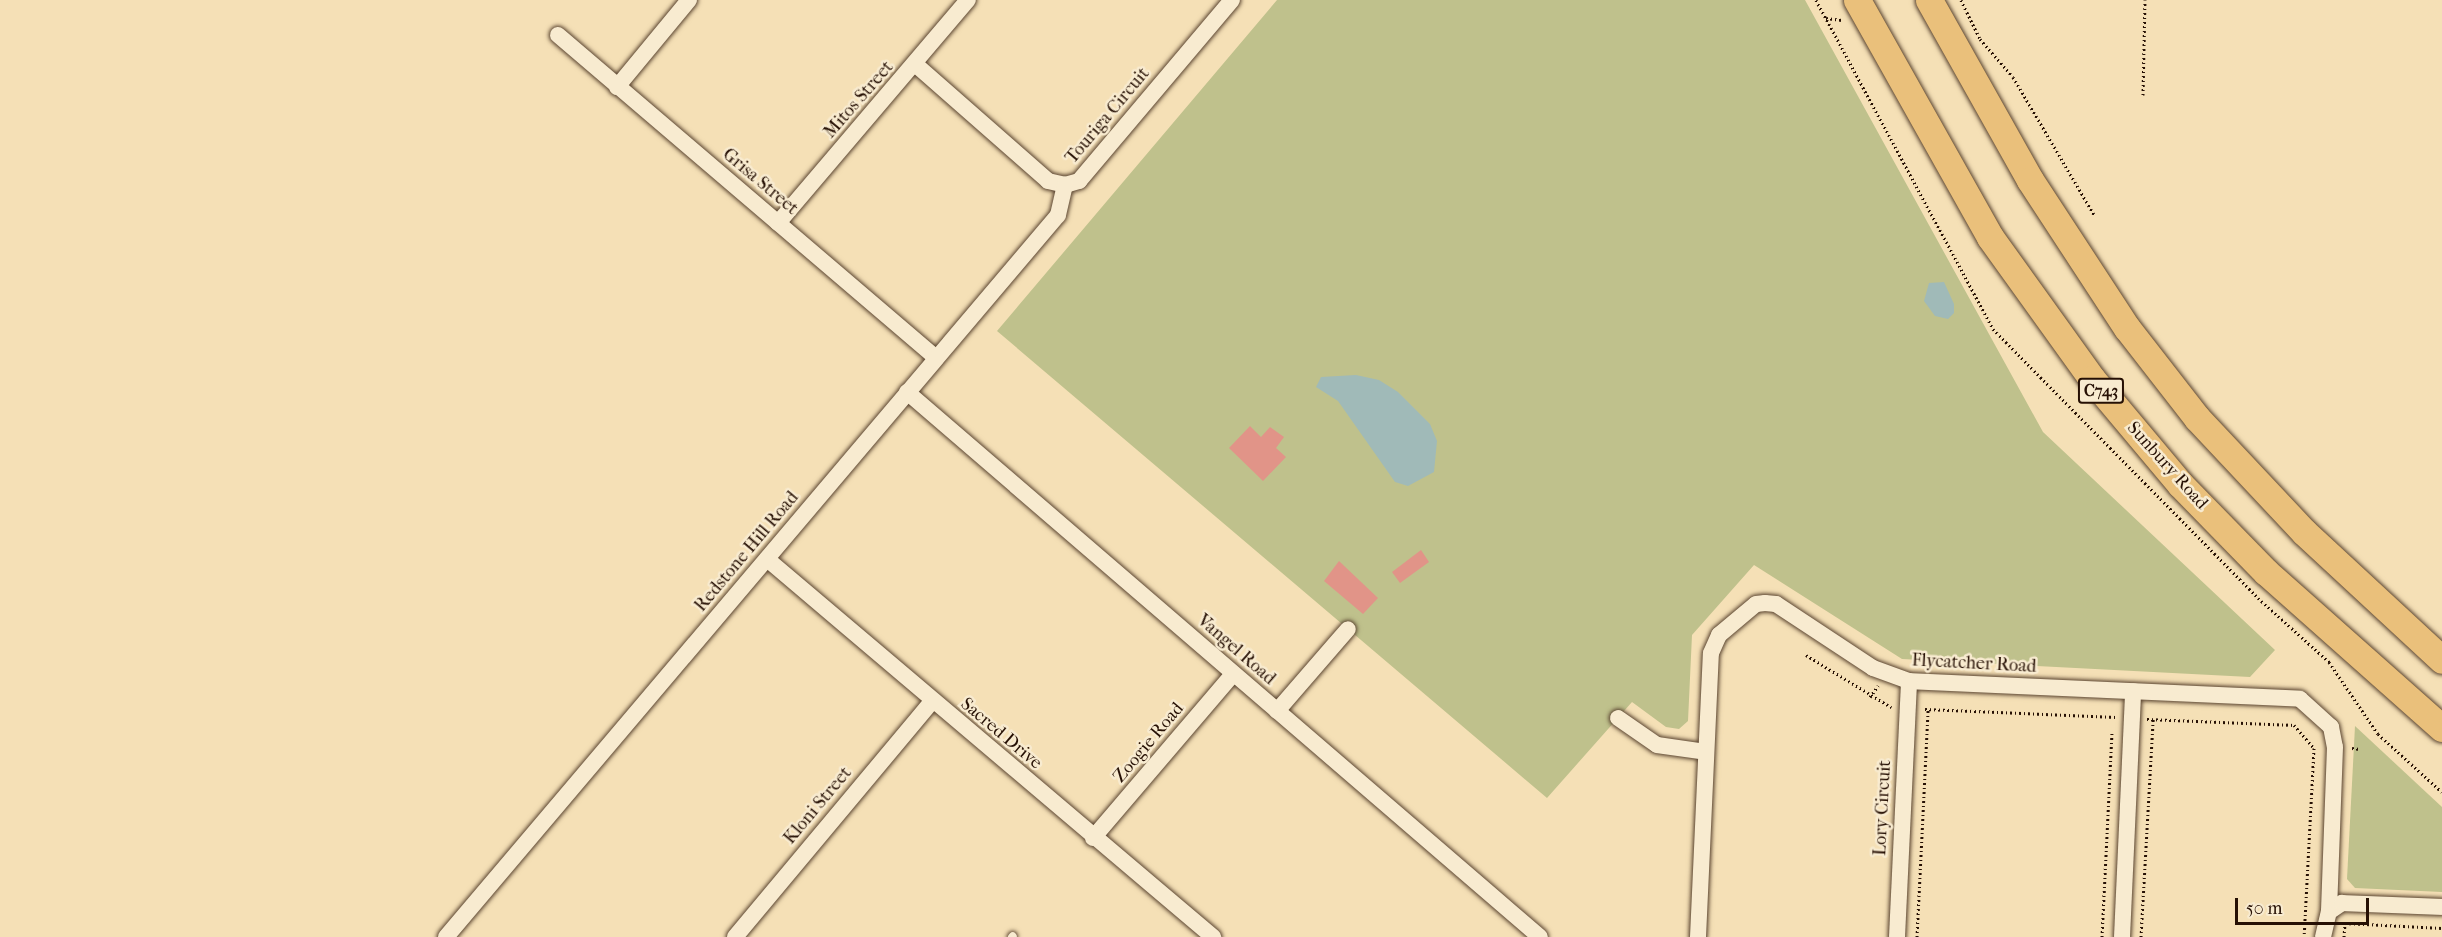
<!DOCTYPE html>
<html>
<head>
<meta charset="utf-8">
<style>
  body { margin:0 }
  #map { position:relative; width:2442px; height:937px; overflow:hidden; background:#f5e0b6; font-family:"IM FELL French Canon",serif }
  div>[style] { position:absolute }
  .green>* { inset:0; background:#bfc18c }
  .water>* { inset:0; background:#a0bab8 }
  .building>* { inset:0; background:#e19488 }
  .path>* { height:3px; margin-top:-1.5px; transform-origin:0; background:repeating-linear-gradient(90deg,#261004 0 1.5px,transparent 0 4.5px) }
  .roads { filter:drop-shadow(0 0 2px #5a4430) drop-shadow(0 0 2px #5a4430) }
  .lane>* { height:8px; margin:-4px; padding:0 4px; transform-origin:4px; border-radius:4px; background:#f8ebd0 }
  .street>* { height:16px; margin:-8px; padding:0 8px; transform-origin:8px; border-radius:8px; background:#f8ebd0 }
  .primary>* { height:27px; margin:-13.5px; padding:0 13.5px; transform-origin:13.5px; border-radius:13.5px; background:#eac07b }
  span { translate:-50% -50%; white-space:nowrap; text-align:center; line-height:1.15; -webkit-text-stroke:5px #f8ebd0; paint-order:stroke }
  .shield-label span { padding:2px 4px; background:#f8ebd0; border:2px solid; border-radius:4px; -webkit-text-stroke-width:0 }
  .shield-label { font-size:16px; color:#261004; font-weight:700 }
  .street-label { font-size:18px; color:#261004 }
  .scale { position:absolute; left:2235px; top:898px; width:134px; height:27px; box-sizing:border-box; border:3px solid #261004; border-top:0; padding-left:8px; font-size:18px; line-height:21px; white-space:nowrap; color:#261004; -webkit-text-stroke:4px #f8ebd0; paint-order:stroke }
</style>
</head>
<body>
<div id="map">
  <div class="green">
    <i style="clip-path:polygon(1277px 0,1805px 0,2043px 432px,2275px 650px,2250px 677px,1902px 659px,1754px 565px,1692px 635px,1688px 721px,1679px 729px,1666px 727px,1632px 702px,1547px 798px,997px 331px)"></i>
    <i style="clip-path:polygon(2355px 726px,2442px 807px,2442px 892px,2355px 888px,2347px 879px)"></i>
  </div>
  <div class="water">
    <i style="clip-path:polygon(1944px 282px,1954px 304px,1954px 313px,1948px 319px,1935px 316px,1924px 301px,1929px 283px)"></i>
    <i style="clip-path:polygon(1356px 375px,1379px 380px,1398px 392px,1430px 424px,1437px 441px,1434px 472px,1408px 486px,1395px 482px,1338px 401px,1316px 387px,1321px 377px)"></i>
  </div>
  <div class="building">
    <i style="clip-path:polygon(1250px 426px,1261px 437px,1270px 427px,1284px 437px,1276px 448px,1286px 457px,1263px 481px,1229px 448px)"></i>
    <i style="clip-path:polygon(1421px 550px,1429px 562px,1400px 583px,1392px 572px)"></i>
    <i style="clip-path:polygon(1339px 561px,1378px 598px,1363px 614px,1324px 581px)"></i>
  </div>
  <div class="path">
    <i style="left:1816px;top:0;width:374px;rotate:61.7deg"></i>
    <i style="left:1993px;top:329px;width:378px;rotate:45.4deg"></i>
    <i style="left:2258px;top:598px;width:96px;rotate:42deg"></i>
    <i style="left:2329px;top:662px;width:87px;rotate:55.8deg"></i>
    <i style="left:2378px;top:734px;width:86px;rotate:42.2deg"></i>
    <i style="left:1961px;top:0;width:43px;rotate:64deg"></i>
    <i style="left:1980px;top:39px;width:50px;rotate:49deg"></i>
    <i style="left:2013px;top:77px;width:161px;rotate:59.5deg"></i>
    <i style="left:1826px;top:18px;width:16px;rotate:7deg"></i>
    <i style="left:2143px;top:95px;width:95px;rotate:-88.8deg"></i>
    <i style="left:1806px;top:655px;width:100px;rotate:31.5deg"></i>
    <i style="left:1870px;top:697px;width:14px;rotate:-54deg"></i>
    <i style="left:1925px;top:709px;width:191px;rotate:2.4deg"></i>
    <i style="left:2147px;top:719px;width:147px;rotate:2.3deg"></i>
    <i style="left:2294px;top:725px;width:30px;rotate:49deg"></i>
    <i style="left:2314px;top:748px;width:189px;rotate:93deg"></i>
    <i style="left:2352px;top:748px;width:8px;rotate:7deg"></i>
    <i style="left:2345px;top:923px;width:97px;rotate:3deg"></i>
    <i style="left:1917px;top:937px;width:228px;rotate:-87.2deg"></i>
    <i style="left:2102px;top:937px;width:205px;rotate:-87.2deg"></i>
    <i style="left:2141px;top:937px;width:218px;rotate:-86.8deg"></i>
    <i style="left:2344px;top:937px;width:13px;rotate:-86deg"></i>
  </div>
  <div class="roads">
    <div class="lane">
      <i style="left:1012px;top:937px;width:1px;rotate:-45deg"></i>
    </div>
    <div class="street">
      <i style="left:558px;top:35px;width:497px;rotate:40.5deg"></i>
      <i style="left:915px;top:64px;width:177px;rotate:41.3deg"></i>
      <i style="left:1048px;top:181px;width:17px;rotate:13deg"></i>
      <i style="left:1065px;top:185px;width:15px;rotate:-16deg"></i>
      <i style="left:1079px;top:181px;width:237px;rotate:-49.8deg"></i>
      <i style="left:617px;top:87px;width:113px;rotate:-50.4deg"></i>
      <i style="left:778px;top:223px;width:293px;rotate:-49.6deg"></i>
      <i style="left:907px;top:392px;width:835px;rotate:40.73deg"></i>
      <i style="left:767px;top:559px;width:585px;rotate:40.28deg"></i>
      <i style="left:1277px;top:711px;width:108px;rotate:-49.1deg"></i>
      <i style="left:1618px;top:718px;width:47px;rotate:34.7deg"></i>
      <i style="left:1657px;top:745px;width:49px;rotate:8.1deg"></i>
      <i style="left:1093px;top:838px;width:216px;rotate:-49.5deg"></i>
      <i style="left:446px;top:937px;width:946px;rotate:-49.71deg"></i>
      <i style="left:1058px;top:215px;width:31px;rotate:-77deg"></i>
      <i style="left:735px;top:937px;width:307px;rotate:-50.1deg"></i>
      <i style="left:1698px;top:937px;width:284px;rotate:-87.4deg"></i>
      <i style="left:1711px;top:653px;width:20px;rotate:-66deg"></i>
      <i style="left:1719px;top:635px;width:48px;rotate:-40deg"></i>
      <i style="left:1756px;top:604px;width:9px;rotate:-6deg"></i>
      <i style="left:1765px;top:603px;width:11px;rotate:5deg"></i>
      <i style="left:1776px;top:604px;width:116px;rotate:33.4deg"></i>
      <i style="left:1873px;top:668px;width:38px;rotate:20deg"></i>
      <i style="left:1909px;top:681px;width:391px;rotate:2.6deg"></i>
      <i style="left:2300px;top:699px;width:42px;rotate:42.1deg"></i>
      <i style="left:2331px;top:727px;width:20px;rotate:79deg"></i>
      <i style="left:2335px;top:747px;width:165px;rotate:92.1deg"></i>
      <i style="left:1897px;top:937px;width:256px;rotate:-87.3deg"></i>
      <i style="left:2122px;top:937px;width:246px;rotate:-87.4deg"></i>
      <i style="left:2323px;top:937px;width:26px;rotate:-77deg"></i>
      <i style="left:2329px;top:912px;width:16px;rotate:-35deg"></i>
      <i style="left:2342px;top:903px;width:100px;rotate:2.3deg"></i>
    </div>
    <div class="primary">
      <i style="left:1857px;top:0;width:272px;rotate:60.7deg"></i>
      <i style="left:1990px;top:237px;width:175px;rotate:54.3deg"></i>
      <i style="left:2092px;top:379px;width:137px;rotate:50deg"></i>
      <i style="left:2180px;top:484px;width:123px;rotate:45.7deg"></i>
      <i style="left:2266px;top:572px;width:235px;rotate:41.6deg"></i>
      <i style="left:1929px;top:0;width:206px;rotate:60.7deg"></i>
      <i style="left:2030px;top:180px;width:177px;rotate:56.8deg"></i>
      <i style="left:2127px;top:328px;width:114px;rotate:52.1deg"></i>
      <i style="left:2197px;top:418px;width:156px;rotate:46.8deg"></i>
      <i style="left:2304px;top:532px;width:188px;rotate:42.8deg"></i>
    </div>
  </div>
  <div class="shield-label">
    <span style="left:2101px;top:391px">C743</span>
  </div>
  <div class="street-label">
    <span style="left:859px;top:100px;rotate:-49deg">Mitos Street</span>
    <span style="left:1108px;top:116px;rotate:-50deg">Touriga Circuit</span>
    <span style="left:760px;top:182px;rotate:40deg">Grisa Street</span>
    <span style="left:2167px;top:466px;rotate:48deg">Sunbury Road</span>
    <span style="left:747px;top:552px;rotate:-50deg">Redstone Hill Road</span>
    <span style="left:1236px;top:650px;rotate:41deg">Vangel Road</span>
    <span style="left:1974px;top:664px;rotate:3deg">Flycatcher Road</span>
    <span style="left:1001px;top:734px;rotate:40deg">Sacred Drive</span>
    <span style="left:1149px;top:743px;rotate:-50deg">Zoogie Road</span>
    <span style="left:818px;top:806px;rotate:-50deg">Kloni Street</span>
    <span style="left:1883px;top:808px;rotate:-87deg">Lory Circuit</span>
  </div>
  <div class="scale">50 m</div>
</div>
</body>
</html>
